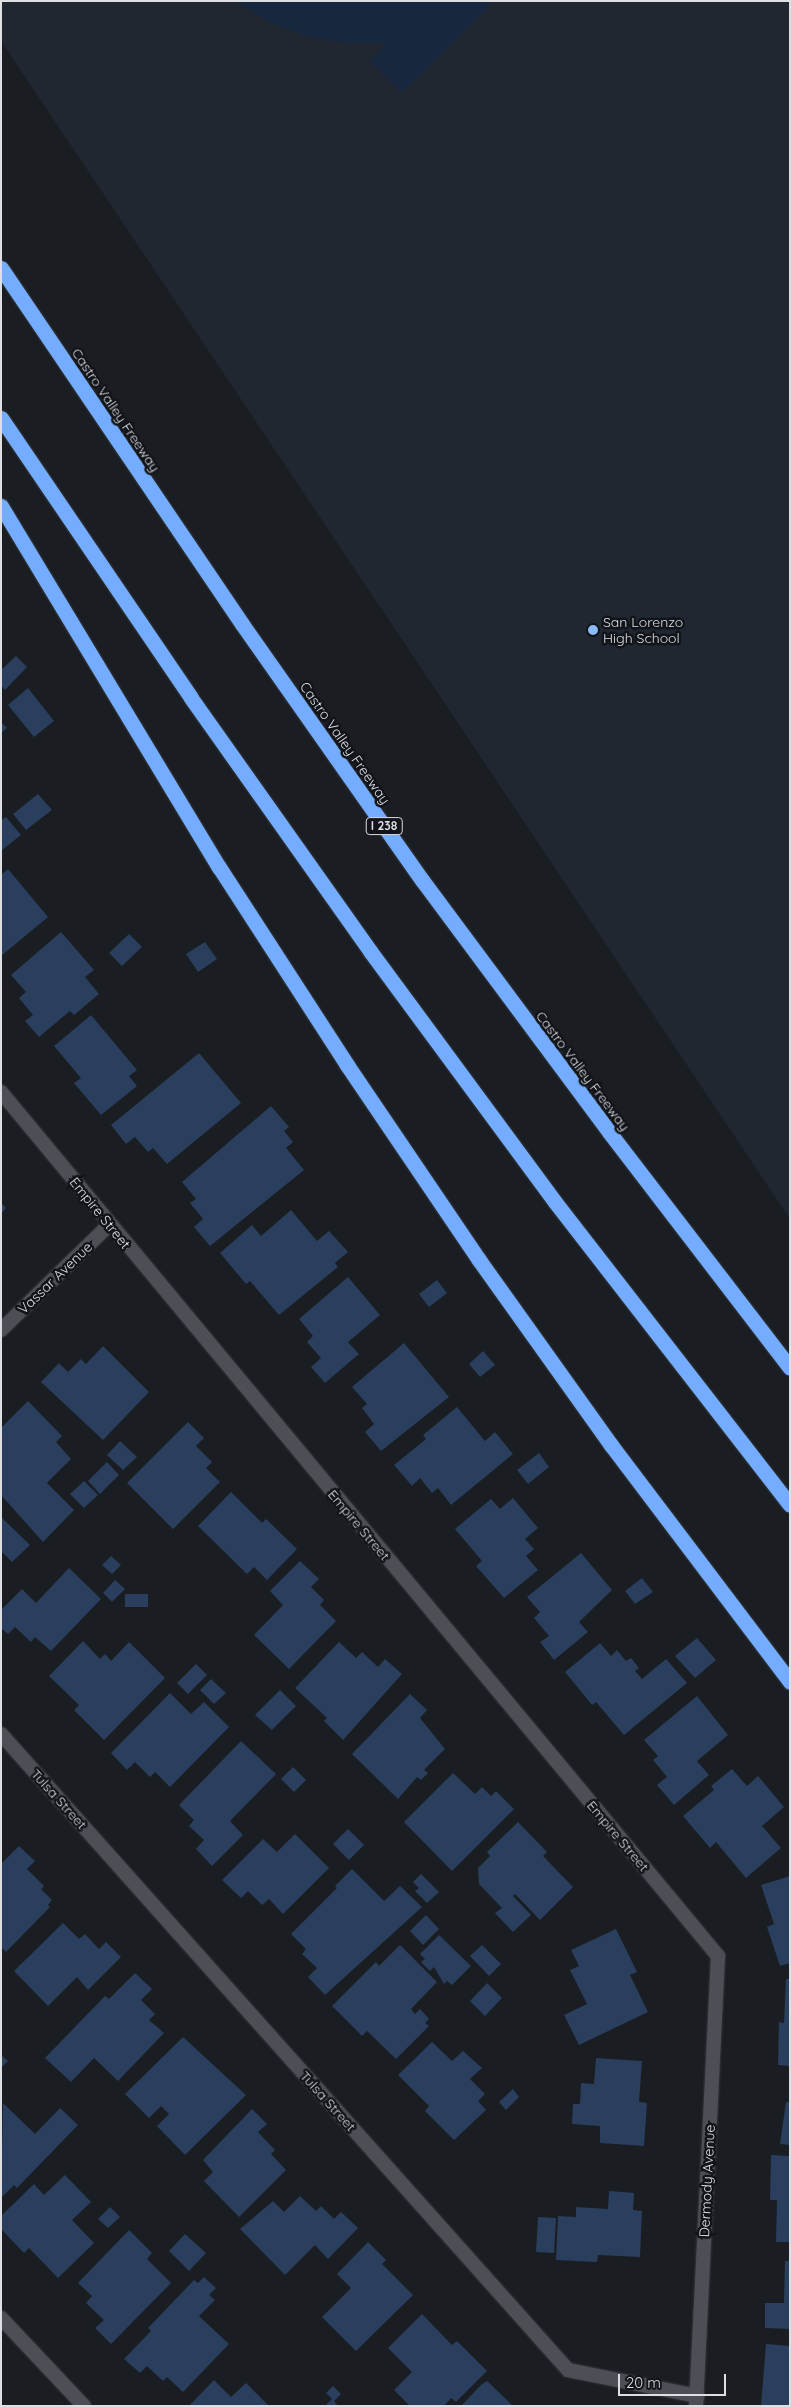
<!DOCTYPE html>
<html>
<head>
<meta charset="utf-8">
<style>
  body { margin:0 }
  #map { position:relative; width:791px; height:2407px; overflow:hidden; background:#1a1d22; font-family:Quicksand,sans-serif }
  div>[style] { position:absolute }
  .built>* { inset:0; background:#202730 }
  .green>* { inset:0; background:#17273e }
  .building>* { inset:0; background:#293f5d }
  .roads { filter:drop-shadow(0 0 1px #35373b) drop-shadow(0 0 1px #35373b) }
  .minor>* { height:14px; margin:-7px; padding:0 7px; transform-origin:7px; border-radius:7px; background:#4c4f55 }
  .motorway>* { height:15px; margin:-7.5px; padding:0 7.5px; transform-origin:7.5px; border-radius:7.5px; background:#74adff }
  .dots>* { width:14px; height:14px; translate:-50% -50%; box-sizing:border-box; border:2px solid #111419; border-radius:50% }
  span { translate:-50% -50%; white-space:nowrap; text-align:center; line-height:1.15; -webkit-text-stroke:5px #111419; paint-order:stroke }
  .shield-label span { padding:1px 4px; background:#111419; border:1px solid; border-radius:4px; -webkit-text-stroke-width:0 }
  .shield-label { font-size:12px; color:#dddfe3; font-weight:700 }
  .street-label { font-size:14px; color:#dddfe3 }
  .poi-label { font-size:14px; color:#dddfe3 }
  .left { translate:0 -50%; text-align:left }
  .frame { position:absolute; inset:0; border:2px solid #dddfe3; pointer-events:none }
  .scale { position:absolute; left:618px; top:2374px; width:108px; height:22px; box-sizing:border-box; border:2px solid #dddfe3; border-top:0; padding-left:6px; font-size:15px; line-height:18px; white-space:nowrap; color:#dddfe3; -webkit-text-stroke:4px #111419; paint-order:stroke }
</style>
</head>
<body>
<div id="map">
  <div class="built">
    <i style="clip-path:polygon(1px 1px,790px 1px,790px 1219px,1px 41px)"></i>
  </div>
  <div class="green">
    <i style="clip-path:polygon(235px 1px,494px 1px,402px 93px,370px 61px,387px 43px,344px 43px,307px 36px,272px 24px)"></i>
  </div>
  <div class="building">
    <i style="clip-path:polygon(16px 656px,27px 667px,5px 690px,1px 686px,1px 670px)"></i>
    <i style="clip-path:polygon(28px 688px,54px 721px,34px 737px,8px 705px)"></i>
    <i style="clip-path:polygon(1px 722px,7px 728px,1px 733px)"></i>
    <i style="clip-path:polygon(38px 794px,52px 810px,26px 830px,13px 814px)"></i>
    <i style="clip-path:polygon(6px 817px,21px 835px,1px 851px,1px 820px)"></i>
    <i style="clip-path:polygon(8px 869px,48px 917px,1px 956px,1px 875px)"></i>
    <i style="clip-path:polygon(61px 932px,94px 970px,85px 977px,99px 994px,74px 1015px,70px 1011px,39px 1037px,25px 1021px,33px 1015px,19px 998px,26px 992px,11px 975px)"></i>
    <i style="clip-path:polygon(129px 934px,142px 947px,122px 966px,109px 953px)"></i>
    <i style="clip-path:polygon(205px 942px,217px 959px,198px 972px,186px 954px)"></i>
    <i style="clip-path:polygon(91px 1015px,137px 1070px,129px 1076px,137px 1086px,101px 1115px,74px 1083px,81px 1078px,54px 1046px)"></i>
    <i style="clip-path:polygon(199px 1053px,241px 1103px,167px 1164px,153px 1148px,148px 1152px,135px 1137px,126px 1144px,111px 1125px)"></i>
    <i style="clip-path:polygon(271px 1106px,289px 1127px,284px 1131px,293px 1142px,286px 1148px,304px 1170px,210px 1246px,194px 1227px,203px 1219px,190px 1203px,196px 1199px,182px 1182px)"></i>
    <i style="clip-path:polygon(1px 1203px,6px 1208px,1px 1214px)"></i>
    <i style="clip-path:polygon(291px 1210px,317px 1241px,329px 1231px,348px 1252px,335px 1263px,338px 1267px,279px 1315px,250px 1281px,246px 1284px,220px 1253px,252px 1225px,261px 1236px)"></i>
    <i style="clip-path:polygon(348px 1277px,380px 1315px,348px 1342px,359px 1354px,325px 1383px,311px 1367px,321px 1358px,307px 1342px,313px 1336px,299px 1319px)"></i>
    <i style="clip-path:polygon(437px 1280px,447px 1293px,429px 1307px,419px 1294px)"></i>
    <i style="clip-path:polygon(404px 1343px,449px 1397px,381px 1451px,365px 1432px,374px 1424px,362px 1408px,367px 1404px,352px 1387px)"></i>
    <i style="clip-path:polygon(103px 1346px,149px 1392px,103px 1440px,41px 1382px,59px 1363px,68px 1372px,81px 1359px,86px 1364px)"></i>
    <i style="clip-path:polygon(483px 1351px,495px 1365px,480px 1377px,469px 1364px)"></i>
    <i style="clip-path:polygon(28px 1401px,62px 1436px,56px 1442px,71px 1459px,47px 1483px,74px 1510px,43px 1542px,1px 1495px,1px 1428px)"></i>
    <i style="clip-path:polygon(457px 1407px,485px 1441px,495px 1432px,513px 1454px,451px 1505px,438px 1488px,432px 1493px,420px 1478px,412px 1486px,394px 1465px,426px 1439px,423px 1435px)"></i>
    <i style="clip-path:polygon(188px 1422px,204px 1438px,196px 1446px,212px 1462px,206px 1468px,220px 1482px,173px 1529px,127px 1483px)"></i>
    <i style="clip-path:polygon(120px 1441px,137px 1457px,123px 1470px,107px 1455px)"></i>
    <i style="clip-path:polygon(539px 1453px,549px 1467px,528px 1484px,517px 1470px)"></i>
    <i style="clip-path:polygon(107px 1462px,119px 1475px,100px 1494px,88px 1481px)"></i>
    <i style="clip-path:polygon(84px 1481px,98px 1495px,84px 1508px,70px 1494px)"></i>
    <i style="clip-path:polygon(231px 1492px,262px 1523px,266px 1519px,297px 1549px,267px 1580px,254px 1567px,247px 1574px,198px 1526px)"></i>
    <i style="clip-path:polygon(513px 1498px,538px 1528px,525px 1539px,534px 1549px,526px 1556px,538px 1570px,504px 1598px,476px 1566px,482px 1561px,455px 1529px,491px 1499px,500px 1509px)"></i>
    <i style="clip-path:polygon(1px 1517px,30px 1545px,12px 1562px,1px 1551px)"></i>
    <i style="clip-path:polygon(581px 1553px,612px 1590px,579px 1622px,588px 1632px,554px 1660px,540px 1642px,549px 1636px,534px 1618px,540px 1612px,527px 1597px)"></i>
    <i style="clip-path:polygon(111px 1556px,121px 1565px,112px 1574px,102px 1565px)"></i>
    <i style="clip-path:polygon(300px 1561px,319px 1579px,311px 1587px,324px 1600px,320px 1605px,336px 1621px,289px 1669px,254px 1635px,283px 1605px,270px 1591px)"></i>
    <i style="clip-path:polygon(69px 1568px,101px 1599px,51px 1651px,35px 1637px,31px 1642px,15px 1627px,8px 1634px,1px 1628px,1px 1610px,22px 1589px,36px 1603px)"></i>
    <i style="clip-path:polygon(642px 1578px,653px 1592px,635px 1604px,625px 1591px)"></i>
    <i style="clip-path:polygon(115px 1580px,125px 1589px,112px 1602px,103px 1593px)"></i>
    <i style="clip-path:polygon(125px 1594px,148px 1594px,148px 1607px,125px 1607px)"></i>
    <i style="clip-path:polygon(697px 1638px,716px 1660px,695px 1678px,675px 1656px)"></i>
    <i style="clip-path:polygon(83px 1641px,100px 1659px,105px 1654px,111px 1661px,129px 1642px,165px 1678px,104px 1740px,74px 1710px,79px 1705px,49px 1676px)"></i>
    <i style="clip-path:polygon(339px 1642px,356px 1658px,362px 1652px,378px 1667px,385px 1659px,402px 1674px,343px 1740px,324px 1721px,327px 1718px,295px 1688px)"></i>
    <i style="clip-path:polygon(600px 1643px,611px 1656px,617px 1650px,626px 1661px,631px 1658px,639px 1668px,635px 1671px,642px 1679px,666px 1659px,687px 1683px,624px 1735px,596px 1702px,592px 1705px,565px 1672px)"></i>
    <i style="clip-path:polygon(196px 1664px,207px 1675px,188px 1694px,177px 1683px)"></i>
    <i style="clip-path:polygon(211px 1679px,226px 1693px,214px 1704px,200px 1690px)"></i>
    <i style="clip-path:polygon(280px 1690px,296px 1706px,272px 1730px,255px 1715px)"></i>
    <i style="clip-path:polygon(170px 1693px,191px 1714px,204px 1702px,229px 1727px,170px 1787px,155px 1772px,150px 1777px,135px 1762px,127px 1770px,111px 1753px)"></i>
    <i style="clip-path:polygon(410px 1694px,427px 1710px,420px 1718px,445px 1749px,424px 1770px,428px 1773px,421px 1780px,417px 1777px,398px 1799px,352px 1754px)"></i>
    <i style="clip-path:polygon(697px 1696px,728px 1735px,697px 1761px,709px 1775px,674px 1805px,657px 1785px,667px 1777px,653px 1760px,658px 1756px,644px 1740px)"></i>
    <i style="clip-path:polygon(241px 1741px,276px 1774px,230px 1821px,243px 1835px,212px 1866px,196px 1849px,204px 1840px,189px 1826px,194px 1820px,179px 1805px)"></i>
    <i style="clip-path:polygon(293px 1767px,306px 1780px,294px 1792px,281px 1779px)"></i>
    <i style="clip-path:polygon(732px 1769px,747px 1786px,758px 1776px,784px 1807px,762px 1826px,781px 1848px,746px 1878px,716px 1842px,710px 1848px,683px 1816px,714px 1790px,711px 1786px)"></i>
    <i style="clip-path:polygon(453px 1773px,475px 1794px,482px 1787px,491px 1796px,496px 1791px,514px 1809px,452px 1871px,404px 1822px)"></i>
    <i style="clip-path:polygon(518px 1822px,547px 1852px,543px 1856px,573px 1887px,540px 1920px,515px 1894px,513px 1896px,531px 1915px,513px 1932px,495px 1913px,502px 1908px,479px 1884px,478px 1868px,490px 1856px,487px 1852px)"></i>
    <i style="clip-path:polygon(348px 1829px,364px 1845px,349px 1860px,333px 1844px)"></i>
    <i style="clip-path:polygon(295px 1834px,329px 1868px,283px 1914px,269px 1899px,262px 1905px,248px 1891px,241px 1898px,222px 1880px,263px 1839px,277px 1852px)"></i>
    <i style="clip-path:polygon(19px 1846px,35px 1861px,27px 1869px,44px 1886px,41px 1889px,52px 1900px,48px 1905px,50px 1907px,6px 1952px,1px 1947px,1px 1864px)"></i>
    <i style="clip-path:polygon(352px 1869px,384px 1901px,400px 1886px,422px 1907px,325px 1995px,308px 1977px,317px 1968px,302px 1954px,306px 1949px,291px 1934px,337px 1888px,335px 1886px)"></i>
    <i style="clip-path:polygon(421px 1874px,439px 1892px,427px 1903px,415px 1891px,419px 1888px,413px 1882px)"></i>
    <i style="clip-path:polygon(790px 1876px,790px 1963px,780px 1966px,767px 1927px,774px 1924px,761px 1885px)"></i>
    <i style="clip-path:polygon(426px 1915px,439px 1929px,423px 1945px,410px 1931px)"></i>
    <i style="clip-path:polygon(63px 1923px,79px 1939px,85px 1934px,99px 1949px,106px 1942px,121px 1957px,88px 1990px,77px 1977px,48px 2006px,14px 1971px)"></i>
    <i style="clip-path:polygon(616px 1929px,637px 1972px,630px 1975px,648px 2012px,579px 2045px,564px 2015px,587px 2004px,570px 1970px,579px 1966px,571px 1950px)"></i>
    <i style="clip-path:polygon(439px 1935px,471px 1966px,452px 1985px,447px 1981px,444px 1984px,434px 1967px,430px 1971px,421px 1962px,425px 1959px,420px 1954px)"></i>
    <i style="clip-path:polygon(400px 1945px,437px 1982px,411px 2009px,415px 2014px,420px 2009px,429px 2019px,425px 2023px,429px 2026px,396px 2059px,367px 2031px,362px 2036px,332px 2006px,376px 1962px,379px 1966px)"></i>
    <i style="clip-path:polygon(482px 1945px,501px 1964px,489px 1976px,470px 1956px)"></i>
    <i style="clip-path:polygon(135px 1973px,152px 1989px,141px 2000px,155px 2014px,149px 2020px,164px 2033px,118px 2081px,94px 2058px,71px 2082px,45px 2058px,105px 1996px,109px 1999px)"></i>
    <i style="clip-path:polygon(786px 1979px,790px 1979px,790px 2066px,778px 2065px,779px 2022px,784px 2023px)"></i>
    <i style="clip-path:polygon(487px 1983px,502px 1998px,485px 2016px,470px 2001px)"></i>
    <i style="clip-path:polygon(183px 2037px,246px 2095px,185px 2155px,157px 2126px,169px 2114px,161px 2106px,149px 2118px,125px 2094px)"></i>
    <i style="clip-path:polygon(432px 2042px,452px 2061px,463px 2051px,482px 2068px,470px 2079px,485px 2094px,478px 2101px,486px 2110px,454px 2140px,425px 2111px,429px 2106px,398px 2075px)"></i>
    <i style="clip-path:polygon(1px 2055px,8px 2061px,1px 2068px)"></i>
    <i style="clip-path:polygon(596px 2058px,642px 2061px,639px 2102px,647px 2103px,644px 2146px,600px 2143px,600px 2126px,572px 2124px,573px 2104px,580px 2104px,581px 2083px,594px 2084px)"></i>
    <i style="clip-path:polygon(513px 2089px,519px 2097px,506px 2110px,499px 2102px)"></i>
    <i style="clip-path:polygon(786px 2102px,790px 2102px,790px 2145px,780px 2144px)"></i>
    <i style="clip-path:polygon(3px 2103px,35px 2134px,60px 2108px,78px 2125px,17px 2188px,14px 2185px,1px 2198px)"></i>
    <i style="clip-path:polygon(252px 2109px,267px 2124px,258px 2132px,275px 2150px,271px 2154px,286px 2170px,239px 2217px,204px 2181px,213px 2172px,203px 2160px)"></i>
    <i style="clip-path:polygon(771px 2155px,790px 2156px,790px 2242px,776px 2242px,777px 2200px,770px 2200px)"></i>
    <i style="clip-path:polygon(65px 2175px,91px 2202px,72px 2220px,94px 2243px,58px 2278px,29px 2248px,24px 2253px,1px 2229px,1px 2216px,34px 2184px,44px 2195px)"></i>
    <i style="clip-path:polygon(609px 2191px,634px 2193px,633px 2210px,642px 2211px,640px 2257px,598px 2255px,597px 2262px,556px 2260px,558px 2216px,576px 2217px,576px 2207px,608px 2209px)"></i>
    <i style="clip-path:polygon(300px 2196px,316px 2211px,321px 2206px,334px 2219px,341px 2212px,358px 2228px,328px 2259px,315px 2245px,285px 2275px,240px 2229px,273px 2201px,284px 2212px)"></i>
    <i style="clip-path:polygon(110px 2207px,120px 2217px,108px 2228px,98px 2219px)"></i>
    <i style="clip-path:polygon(538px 2217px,556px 2218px,554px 2253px,536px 2252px)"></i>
    <i style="clip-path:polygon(129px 2230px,152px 2253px,147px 2259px,171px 2283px,111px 2344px,95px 2328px,104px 2320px,86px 2303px,92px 2296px,78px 2283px)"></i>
    <i style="clip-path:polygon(185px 2234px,206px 2253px,189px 2271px,169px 2251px)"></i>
    <i style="clip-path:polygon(368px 2242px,386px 2260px,382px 2264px,413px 2295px,356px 2351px,322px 2317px,351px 2288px,337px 2274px)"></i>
    <i style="clip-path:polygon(785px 2261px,790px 2261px,790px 2329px,765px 2328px,765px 2303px,784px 2303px)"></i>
    <i style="clip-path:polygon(204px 2277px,216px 2288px,209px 2295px,215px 2300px,199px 2316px,229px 2344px,183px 2392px,167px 2377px,163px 2381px,147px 2366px,140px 2373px,124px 2359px,151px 2331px,148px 2328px,194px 2280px,198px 2283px)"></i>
    <i style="clip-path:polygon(422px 2314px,452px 2345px,457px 2341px,487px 2371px,456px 2402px,451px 2398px,444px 2406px,410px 2406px,394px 2390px,412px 2372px,388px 2348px)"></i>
    <i style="clip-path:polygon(766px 2344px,790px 2346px,790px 2406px,761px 2406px)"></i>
    <i style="clip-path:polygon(214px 2380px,231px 2397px,246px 2383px,269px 2406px,189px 2406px)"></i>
    <i style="clip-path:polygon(487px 2381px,513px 2406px,461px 2406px,481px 2385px)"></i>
    <i style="clip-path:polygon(333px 2386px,341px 2394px,334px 2401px,338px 2406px,325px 2406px,332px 2399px,326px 2393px)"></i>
  </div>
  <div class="roads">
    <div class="minor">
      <i style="left:1px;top:1092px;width:1123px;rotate:50.31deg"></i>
      <i style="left:718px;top:1956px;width:451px;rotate:92.8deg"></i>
      <i style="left:1px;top:1330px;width:151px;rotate:-44.2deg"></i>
      <i style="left:1px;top:1734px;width:852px;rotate:48.28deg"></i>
      <i style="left:568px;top:2370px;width:132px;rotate:11.4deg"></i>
      <i style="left:1px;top:2318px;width:121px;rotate:46.7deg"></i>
    </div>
    <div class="motorway">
      <i style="left:1px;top:268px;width:430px;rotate:55.9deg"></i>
      <i style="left:242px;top:624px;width:313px;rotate:54.9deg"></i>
      <i style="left:422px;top:880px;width:314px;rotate:53.4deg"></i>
      <i style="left:609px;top:1132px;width:297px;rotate:52.5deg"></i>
      <i style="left:1px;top:418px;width:338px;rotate:55.8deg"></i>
      <i style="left:191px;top:698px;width:310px;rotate:54.7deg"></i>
      <i style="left:370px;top:951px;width:312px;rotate:53.6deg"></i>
      <i style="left:555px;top:1202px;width:383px;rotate:52.2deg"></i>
      <i style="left:1px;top:506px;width:422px;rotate:58.9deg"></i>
      <i style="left:219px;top:867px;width:236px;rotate:57.1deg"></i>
      <i style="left:347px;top:1065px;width:235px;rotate:55.9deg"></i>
      <i style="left:479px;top:1260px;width:227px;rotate:54.5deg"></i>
      <i style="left:611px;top:1445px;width:297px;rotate:52.9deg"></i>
    </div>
  </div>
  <div class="dots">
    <i style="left:593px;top:630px;background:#8bbafc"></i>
  </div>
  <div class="shield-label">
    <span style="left:384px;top:826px">I 238</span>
  </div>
  <div class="street-label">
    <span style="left:116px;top:410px;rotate:56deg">Castro Valley Freeway</span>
    <span style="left:345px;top:743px;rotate:55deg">Castro Valley Freeway</span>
    <span style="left:583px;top:1071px;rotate:53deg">Castro Valley Freeway</span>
    <span style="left:100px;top:1213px;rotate:51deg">Empire Street</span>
    <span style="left:55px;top:1278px;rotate:-44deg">Vassar Avenue</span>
    <span style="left:359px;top:1525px;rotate:50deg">Empire Street</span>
    <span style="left:59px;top:1799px;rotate:48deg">Tulsa Street</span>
    <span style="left:618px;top:1836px;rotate:50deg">Empire Street</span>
    <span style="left:328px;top:2101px;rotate:48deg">Tulsa Street</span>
    <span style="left:707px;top:2181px;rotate:-87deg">Dermody Avenue</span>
  </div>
  <div class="poi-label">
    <span class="left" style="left:603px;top:630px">San Lorenzo<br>High School</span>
  </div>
  <div class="frame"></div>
  <div class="scale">20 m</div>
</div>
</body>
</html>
